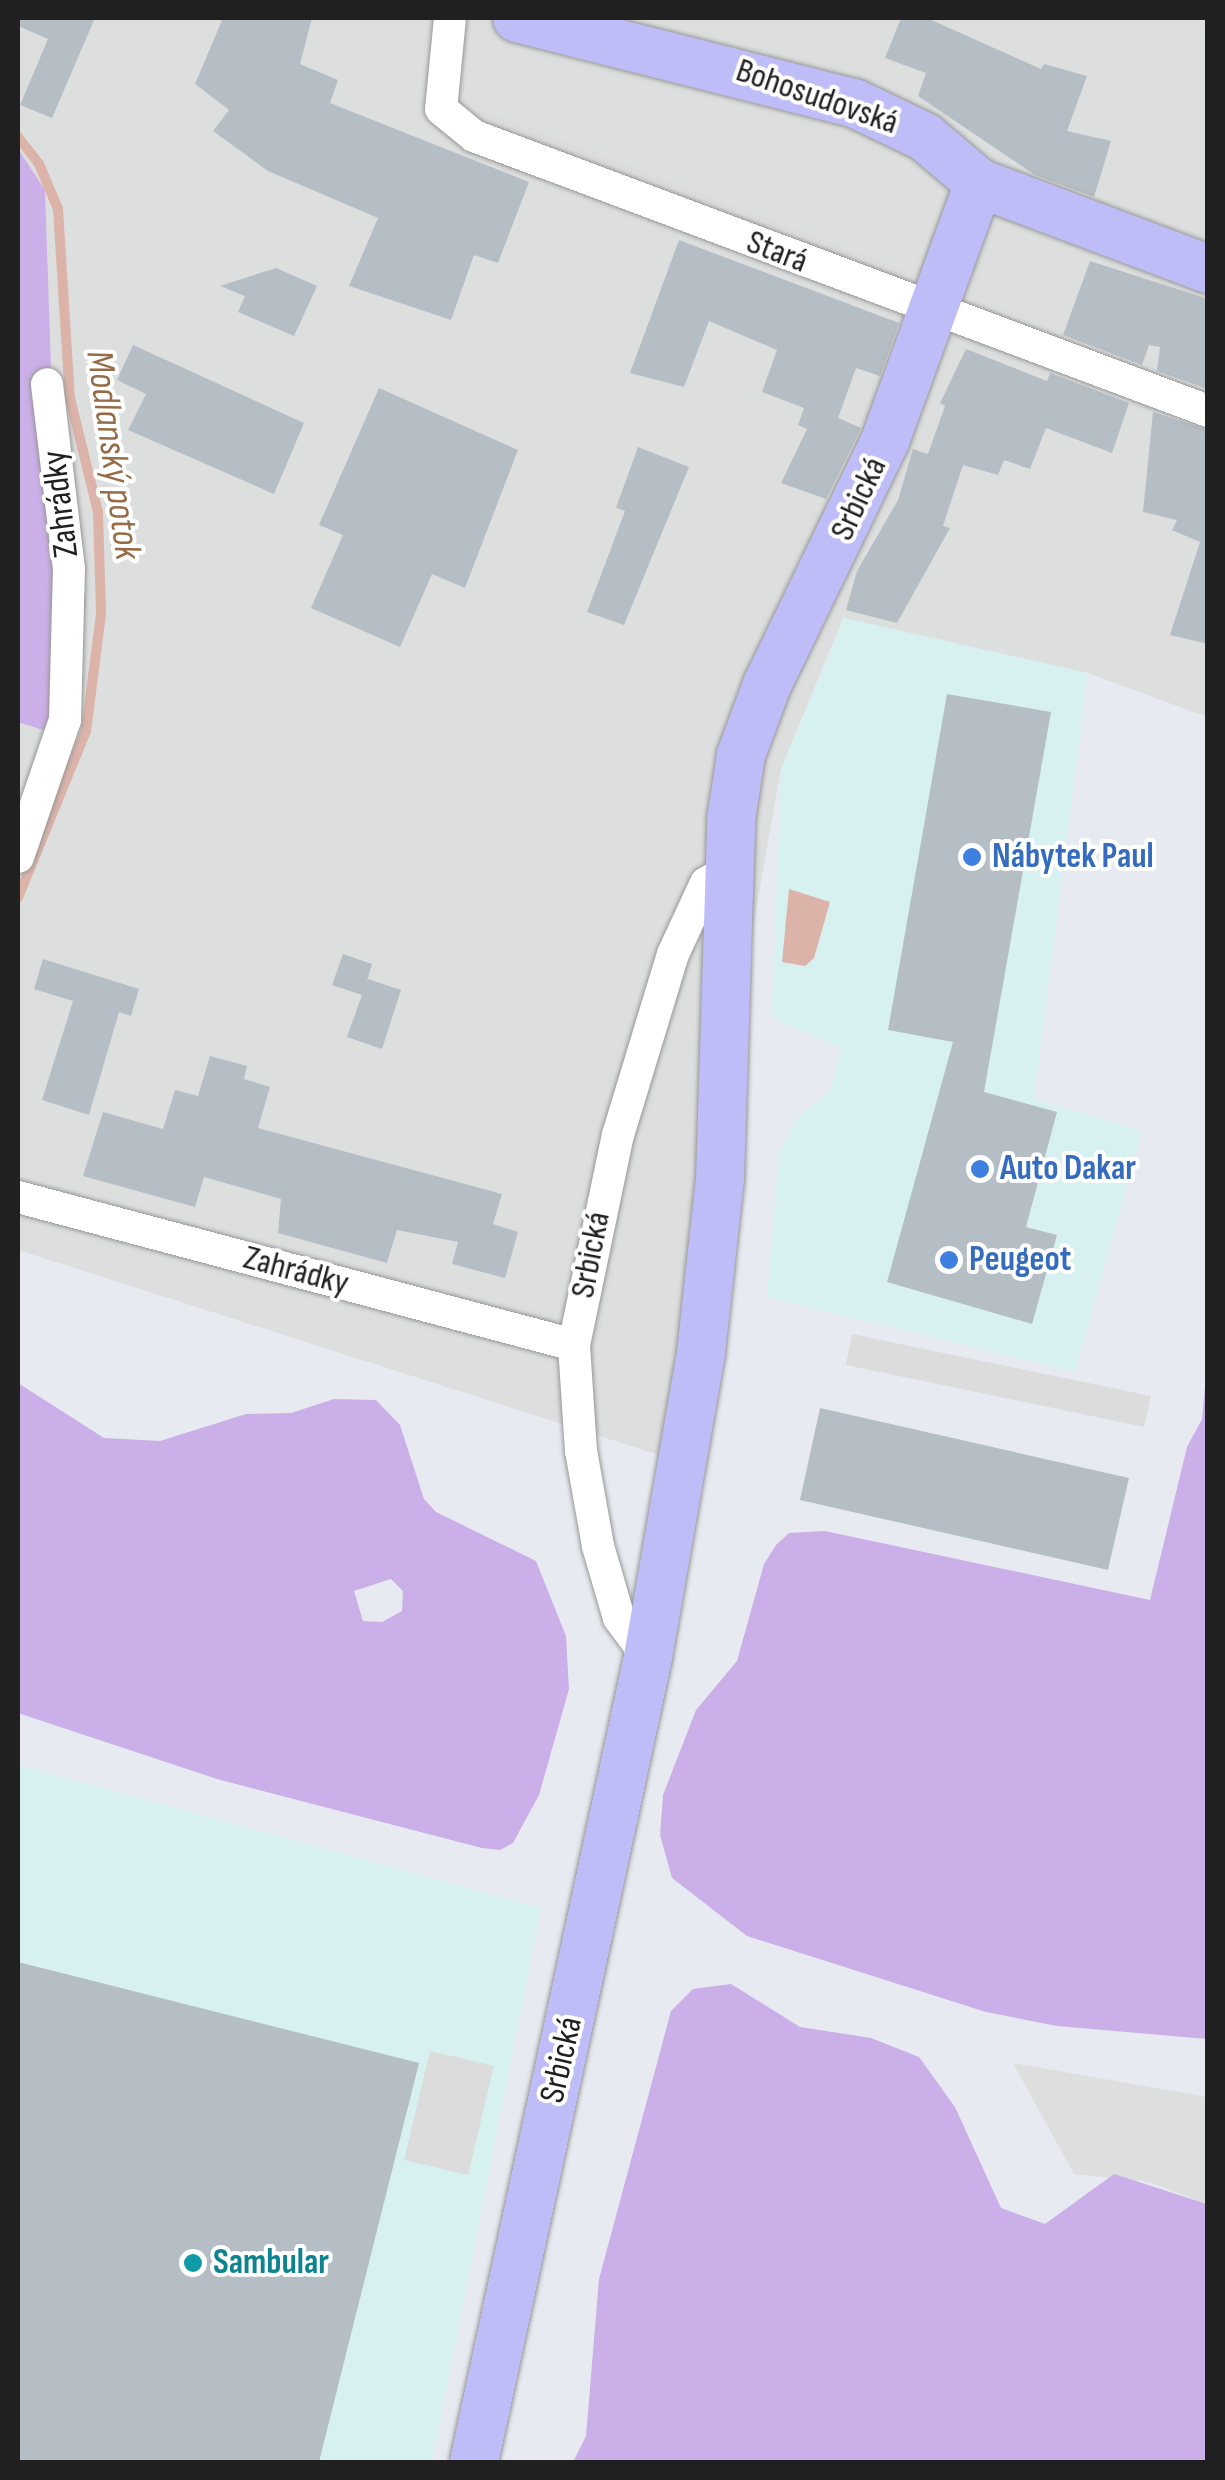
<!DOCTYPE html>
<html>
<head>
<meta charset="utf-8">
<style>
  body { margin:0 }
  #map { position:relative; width:1225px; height:2480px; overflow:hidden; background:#e7eaf0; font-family:"Sofia Sans Condensed",sans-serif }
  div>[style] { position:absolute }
  .residential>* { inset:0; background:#dddede }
  .commercial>* { inset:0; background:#d7f0f0 }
  .grass>* { inset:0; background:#cbafe8 }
  .parking>* { inset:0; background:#dcdcdc }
  .water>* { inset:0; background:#dcb3a9 }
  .stream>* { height:10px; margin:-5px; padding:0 5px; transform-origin:5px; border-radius:5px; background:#dcb3a9 }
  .building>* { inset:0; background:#b6bec5 }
  .roads { filter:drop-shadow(0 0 2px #979797) drop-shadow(0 0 2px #979797) }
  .street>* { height:32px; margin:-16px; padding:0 16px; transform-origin:16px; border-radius:16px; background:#fff }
  .secondary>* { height:48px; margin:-24px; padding:0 24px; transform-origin:24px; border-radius:24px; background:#bfbdf8 }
  .dots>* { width:28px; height:28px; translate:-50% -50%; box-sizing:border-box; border:5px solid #fff; border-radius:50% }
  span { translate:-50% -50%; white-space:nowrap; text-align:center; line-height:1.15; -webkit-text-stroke:8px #fff; paint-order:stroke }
  .street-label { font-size:35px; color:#202020 }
  .shop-label { font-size:35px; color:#366cbe; font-weight:700 }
  .left { translate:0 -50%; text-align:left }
  .culture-label { font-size:35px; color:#0d838f; font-weight:700 }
  .water-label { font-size:38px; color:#966c46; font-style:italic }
  .frame { position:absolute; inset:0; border:20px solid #202020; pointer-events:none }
</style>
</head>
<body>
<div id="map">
  <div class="residential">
    <i style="clip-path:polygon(18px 18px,1207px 18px,1207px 717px,1088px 673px,843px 618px,781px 769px,659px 1455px,18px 1250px)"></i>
    <i style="clip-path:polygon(1013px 2063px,1207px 2097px,1207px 2204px,1149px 2182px,1074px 2174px)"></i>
  </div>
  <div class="commercial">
    <i style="clip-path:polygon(844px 618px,1088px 673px,1034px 1099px,1142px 1131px,1075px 1372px,767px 1297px,779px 1153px,797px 1118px,830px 1091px,841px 1048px,772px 1018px,781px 769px)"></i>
    <i style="clip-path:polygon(18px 1765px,541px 1908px,432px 2462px,18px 2462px)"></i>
  </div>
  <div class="grass">
    <i style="clip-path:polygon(18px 149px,45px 190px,52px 397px,86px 602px,65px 737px,18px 722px)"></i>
    <i style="clip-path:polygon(1207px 1366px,1207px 2039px,1057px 2026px,986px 2012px,747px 1936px,672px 1878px,660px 1835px,663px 1795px,696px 1710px,737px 1661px,764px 1564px,776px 1545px,789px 1533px,825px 1531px,1150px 1600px,1187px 1447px,1202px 1419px)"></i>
    <i style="clip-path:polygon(evenodd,18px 1383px,104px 1438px,160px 1441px,246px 1414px,291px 1413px,334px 1399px,376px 1400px,400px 1425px,424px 1499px,436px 1512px,536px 1561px,566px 1636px,569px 1689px,539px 1795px,513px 1843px,500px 1850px,482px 1848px,217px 1779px,18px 1713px,18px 1383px,391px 1579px,403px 1591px,402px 1611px,382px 1622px,363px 1621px,354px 1591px,391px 1579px)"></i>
    <i style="clip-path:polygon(731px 1984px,800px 2027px,871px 2038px,919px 2057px,955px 2107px,1001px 2208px,1045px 2224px,1114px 2174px,1207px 2204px,1207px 2462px,573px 2462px,586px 2436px,599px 2279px,671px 2011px,693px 1989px)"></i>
  </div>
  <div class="parking">
    <i style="clip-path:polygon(484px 110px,904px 270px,894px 296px,474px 136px)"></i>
    <i style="clip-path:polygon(852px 1334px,1151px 1396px,1144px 1427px,846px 1365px)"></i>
    <i style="clip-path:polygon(430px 2051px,494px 2066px,468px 2175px,404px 2160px)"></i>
  </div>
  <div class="water">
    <i style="clip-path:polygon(789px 889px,830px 902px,814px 958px,805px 966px,782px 962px)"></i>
  </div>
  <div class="stream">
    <i style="left:18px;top:137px;width:34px;rotate:52deg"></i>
    <i style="left:39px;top:164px;width:49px;rotate:67.1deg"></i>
    <i style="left:58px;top:209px;width:189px;rotate:86.4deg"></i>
    <i style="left:70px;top:398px;width:117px;rotate:76.2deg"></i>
    <i style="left:98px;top:512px;width:102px;rotate:88.3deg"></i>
    <i style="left:101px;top:614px;width:118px;rotate:97.3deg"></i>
    <i style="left:86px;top:731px;width:180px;rotate:112.2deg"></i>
  </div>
  <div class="building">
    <i style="clip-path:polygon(18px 18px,95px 18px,52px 118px,20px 105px,48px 39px,18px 26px)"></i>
    <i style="clip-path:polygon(223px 18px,312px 18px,300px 64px,338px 80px,330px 103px,529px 182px,498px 263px,474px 255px,451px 320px,349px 286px,378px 218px,268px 171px,213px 131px,229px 110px,195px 84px)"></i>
    <i style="clip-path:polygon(901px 18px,927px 18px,1041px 69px,1044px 64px,1087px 76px,1067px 131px,1111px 141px,1094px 197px,1035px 175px,918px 96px,926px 73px,885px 58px)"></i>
    <i style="clip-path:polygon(679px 240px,899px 323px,880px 376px,856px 368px,838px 418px,861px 428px,826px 499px,781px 483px,807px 429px,798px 425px,804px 408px,762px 392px,777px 350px,709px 321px,684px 387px,630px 373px)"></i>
    <i style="clip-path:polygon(1090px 261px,1208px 299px,1208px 389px,1157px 371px,1160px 347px,1149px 345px,1142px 365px,1063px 335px)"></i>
    <i style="clip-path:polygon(276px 268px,317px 286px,294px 336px,238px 312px,245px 296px,220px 286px)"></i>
    <i style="clip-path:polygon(133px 345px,304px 423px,274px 494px,128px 430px,146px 394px,117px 380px)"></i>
    <i style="clip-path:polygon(966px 349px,1047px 381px,1050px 373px,1129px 403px,1112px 453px,1046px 428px,1030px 469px,1004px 460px,998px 475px,963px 465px,943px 526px,950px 528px,897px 623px,846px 610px,857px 571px,898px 500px,913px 449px,928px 454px,945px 406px,940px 403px)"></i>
    <i style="clip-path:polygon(379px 388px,518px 450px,465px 588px,432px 574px,400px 647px,311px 608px,343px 535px,319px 525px)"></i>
    <i style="clip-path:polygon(1153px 412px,1208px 430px,1208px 644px,1170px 635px,1200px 542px,1172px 530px,1177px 520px,1143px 512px)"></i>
    <i style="clip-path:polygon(638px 447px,689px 467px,624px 625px,587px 612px,625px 511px,616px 508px)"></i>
    <i style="clip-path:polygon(947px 694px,1051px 712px,984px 1092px,1057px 1112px,1026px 1227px,1057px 1235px,1032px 1324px,887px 1282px,953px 1042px,888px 1030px)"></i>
    <i style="clip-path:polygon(343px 954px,372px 964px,366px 984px,368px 979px,401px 990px,382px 1049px,347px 1037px,362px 995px,332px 985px)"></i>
    <i style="clip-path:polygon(43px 959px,139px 989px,131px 1016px,119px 1012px,89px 1115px,42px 1100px,73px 1001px,34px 989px)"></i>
    <i style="clip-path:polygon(210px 1056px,247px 1066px,244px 1079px,270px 1087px,258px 1128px,502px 1194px,493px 1224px,518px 1232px,505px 1278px,452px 1264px,458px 1242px,397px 1230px,387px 1263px,278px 1233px,281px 1199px,204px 1177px,195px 1207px,83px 1176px,103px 1112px,163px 1129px,175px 1090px,198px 1096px)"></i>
    <i style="clip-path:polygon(820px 1408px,1129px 1478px,1108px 1570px,800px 1500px)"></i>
    <i style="clip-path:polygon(18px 1962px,419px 2063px,319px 2462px,18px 2462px)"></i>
  </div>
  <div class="roads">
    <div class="street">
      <i style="left:450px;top:18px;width:91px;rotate:95.6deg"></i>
      <i style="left:441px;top:109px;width:43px;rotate:39.3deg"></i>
      <i style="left:474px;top:136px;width:784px;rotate:20.54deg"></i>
      <i style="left:18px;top:857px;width:145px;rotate:-71.1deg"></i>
      <i style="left:65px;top:720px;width:151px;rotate:-88.5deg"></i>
      <i style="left:69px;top:569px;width:186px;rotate:-96.8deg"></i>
      <i style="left:18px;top:1197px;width:575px;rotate:14.91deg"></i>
      <i style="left:648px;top:1657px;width:49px;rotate:-126.6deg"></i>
      <i style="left:619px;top:1618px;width:75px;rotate:-106.3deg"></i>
      <i style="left:598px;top:1546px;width:97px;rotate:-100.1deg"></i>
      <i style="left:581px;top:1451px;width:106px;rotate:-93.8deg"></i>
      <i style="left:574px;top:1345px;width:215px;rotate:-78.2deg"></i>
      <i style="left:618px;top:1135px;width:189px;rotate:-73.1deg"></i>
      <i style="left:673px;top:954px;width:78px;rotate:-65.1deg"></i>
      <i style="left:706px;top:883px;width:28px;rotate:-30deg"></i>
    </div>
    <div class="secondary">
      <i style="left:517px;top:18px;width:348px;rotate:14.2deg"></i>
      <i style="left:854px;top:103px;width:79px;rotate:25.6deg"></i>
      <i style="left:925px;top:137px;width:71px;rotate:40.4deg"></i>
      <i style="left:979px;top:183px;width:245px;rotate:20.6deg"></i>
      <i style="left:474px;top:2462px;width:824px;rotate:-77.8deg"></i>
      <i style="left:648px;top:1657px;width:309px;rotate:-80.1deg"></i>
      <i style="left:701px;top:1353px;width:175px;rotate:-83.8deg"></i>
      <i style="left:720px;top:1179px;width:359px;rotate:-88.2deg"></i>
      <i style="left:731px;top:820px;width:66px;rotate:-81.3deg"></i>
      <i style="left:741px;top:755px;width:75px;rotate:-69.6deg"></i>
      <i style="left:767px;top:685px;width:271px;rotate:-64.2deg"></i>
      <i style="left:885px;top:441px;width:275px;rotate:-70deg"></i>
    </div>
  </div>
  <div class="dots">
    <i style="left:972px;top:857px;background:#3f7fe0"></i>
    <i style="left:980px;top:1169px;background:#3f7fe0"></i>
    <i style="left:949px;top:1260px;background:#3f7fe0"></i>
    <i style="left:193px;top:2263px;background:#0f9aa8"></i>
  </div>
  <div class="street-label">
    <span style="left:817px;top:97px;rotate:19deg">Bohosudovská</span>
    <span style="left:777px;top:252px;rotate:21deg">Stará</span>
    <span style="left:859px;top:499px;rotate:-65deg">Srbická</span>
    <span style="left:61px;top:504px;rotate:-97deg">Zahrádky</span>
    <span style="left:591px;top:1255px;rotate:-79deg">Srbická</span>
    <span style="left:296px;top:1271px;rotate:15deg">Zahrádky</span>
    <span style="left:562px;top:2060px;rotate:-77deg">Srbická</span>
  </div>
  <div class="shop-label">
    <span class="left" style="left:992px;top:857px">Nábytek Paul</span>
    <span class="left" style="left:1000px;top:1169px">Auto Dakar</span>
    <span class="left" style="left:969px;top:1260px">Peugeot</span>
  </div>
  <div class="culture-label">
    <span class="left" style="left:213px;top:2263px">Sambular</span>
  </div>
  <div class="water-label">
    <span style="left:113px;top:455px;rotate:82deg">Modlanský potok</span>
  </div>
  <div class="frame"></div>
</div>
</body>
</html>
